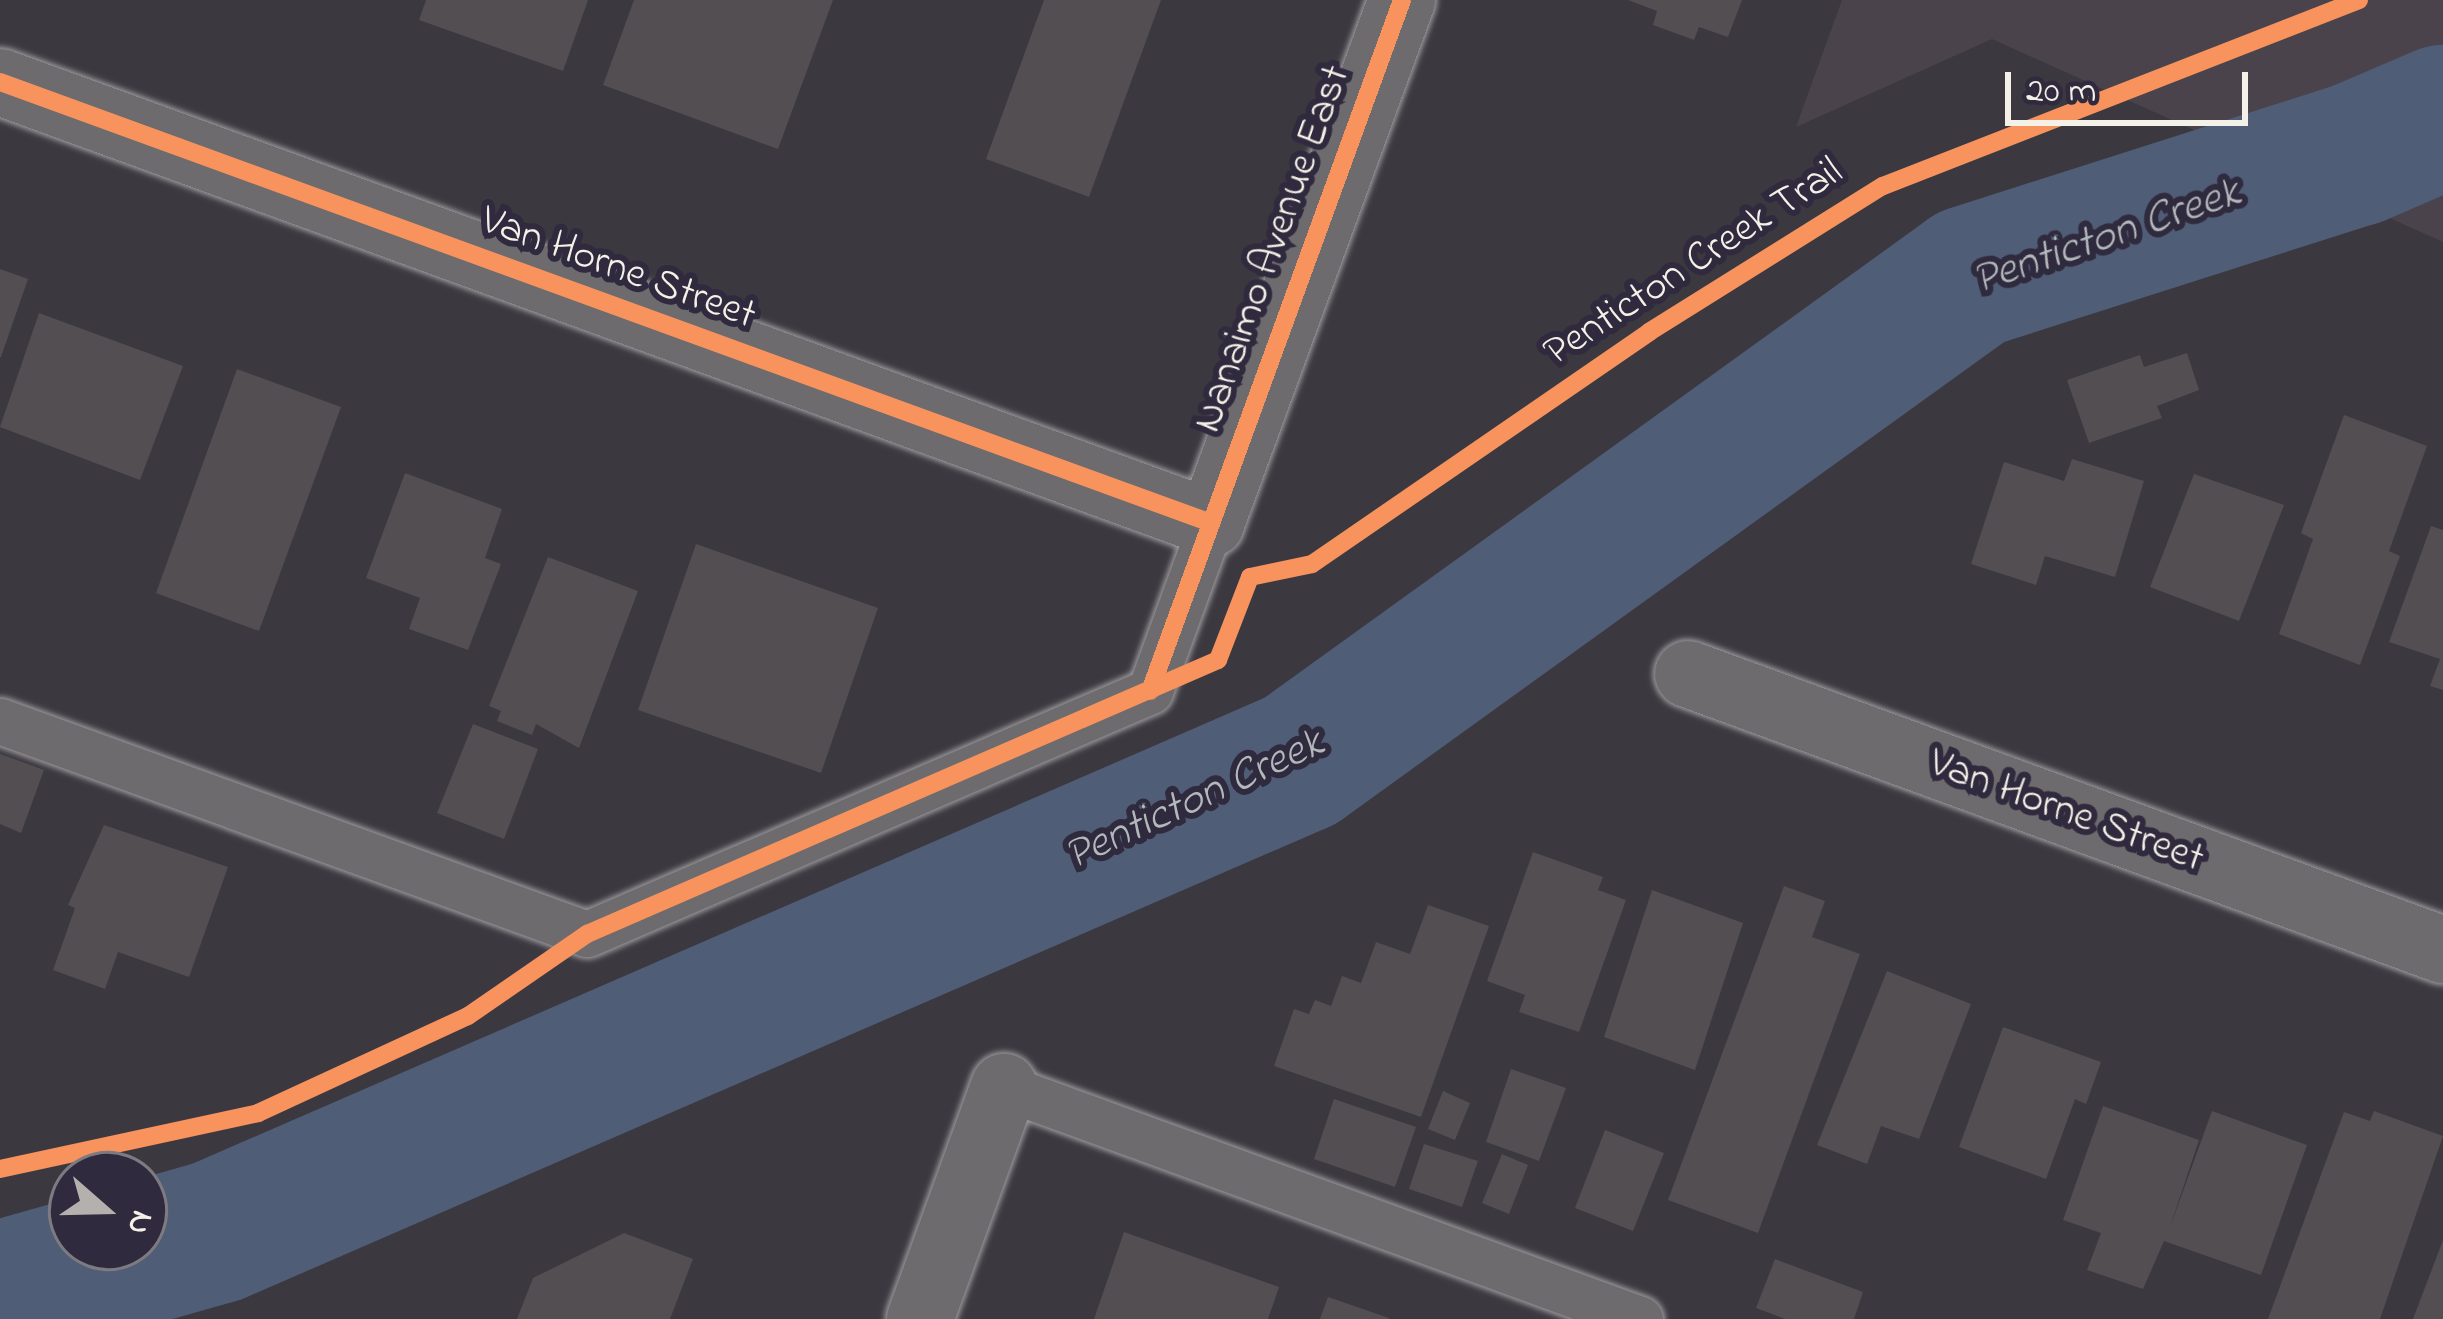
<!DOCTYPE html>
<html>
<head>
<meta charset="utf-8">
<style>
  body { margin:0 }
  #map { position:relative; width:2443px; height:1319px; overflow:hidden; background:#3b3840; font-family:"Indie Flower",sans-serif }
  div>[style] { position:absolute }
  .built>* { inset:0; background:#4a434c }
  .river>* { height:144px; margin:-72px; padding:0 72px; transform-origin:72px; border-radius:72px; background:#4f5e76 }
  .building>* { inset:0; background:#524e51 }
  .roads { filter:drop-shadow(0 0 3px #9f9d9f) drop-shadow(0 0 3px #9f9d9f) }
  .lane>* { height:45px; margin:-22.5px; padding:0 22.5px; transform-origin:22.5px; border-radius:22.5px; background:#6d6b6d }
  .street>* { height:66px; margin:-33px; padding:0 33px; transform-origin:33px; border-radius:33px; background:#6d6b6d }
  .cycleway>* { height:18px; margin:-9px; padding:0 9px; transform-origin:9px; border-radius:9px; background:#f8935d }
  span { translate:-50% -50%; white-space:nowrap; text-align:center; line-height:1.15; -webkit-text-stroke:12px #2f2a3d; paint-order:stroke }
  .street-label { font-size:42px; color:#f4f1e8 }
  .water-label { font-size:45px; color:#b3b8bc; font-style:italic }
  .north { position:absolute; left:48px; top:1151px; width:120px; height:120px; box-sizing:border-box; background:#2f2a3d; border:3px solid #7e7a81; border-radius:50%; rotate:110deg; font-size:33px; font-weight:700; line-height:48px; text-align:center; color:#f4f1e8 }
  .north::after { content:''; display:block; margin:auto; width:42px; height:54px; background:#b3b0ad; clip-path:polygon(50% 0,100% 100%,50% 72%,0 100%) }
  .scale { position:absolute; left:2005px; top:72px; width:243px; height:54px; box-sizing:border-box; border:6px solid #f4f1e8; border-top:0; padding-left:15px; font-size:36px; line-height:42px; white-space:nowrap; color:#f4f1e8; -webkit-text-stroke:9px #2f2a3d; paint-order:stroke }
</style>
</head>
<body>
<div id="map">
  <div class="built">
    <i style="clip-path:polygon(1842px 0,2443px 0,2443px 242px,1992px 39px,1796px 127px)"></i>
  </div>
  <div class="river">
    <i style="left:0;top:1293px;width:224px;rotate:-15.8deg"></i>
    <i style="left:216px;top:1232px;width:1182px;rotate:-23.49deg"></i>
    <i style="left:1300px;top:761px;width:827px;rotate:-35.8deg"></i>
    <i style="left:1971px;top:277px;width:405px;rotate:-17.7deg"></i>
    <i style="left:2357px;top:154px;width:94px;rotate:-23.3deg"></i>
  </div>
  <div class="building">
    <i style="clip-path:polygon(426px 0,588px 0,563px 71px,419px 20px)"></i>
    <i style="clip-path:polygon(634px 0,833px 0,778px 149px,603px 85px)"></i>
    <i style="clip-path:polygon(1044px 0,1161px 0,1089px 197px,986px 159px)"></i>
    <i style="clip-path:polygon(1628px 0,1742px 0,1728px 37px,1699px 27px,1694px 40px,1653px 25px,1657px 11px)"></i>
    <i style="clip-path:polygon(0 269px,28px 279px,1px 357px,0 357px)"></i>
    <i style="clip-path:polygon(39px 313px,183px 366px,140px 480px,0 427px)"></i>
    <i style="clip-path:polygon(2187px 353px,2199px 390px,2157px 406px,2162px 418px,2089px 443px,2067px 380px,2140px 355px,2144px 367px)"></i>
    <i style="clip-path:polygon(237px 369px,341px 407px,259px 631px,156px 593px)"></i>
    <i style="clip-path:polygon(2344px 415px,2427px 446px,2389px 551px,2400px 556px,2360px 665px,2279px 634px,2313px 539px,2301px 533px)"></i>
    <i style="clip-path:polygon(2072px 459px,2144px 481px,2115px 577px,2045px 556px,2036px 585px,1971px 564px,2004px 462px,2064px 481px)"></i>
    <i style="clip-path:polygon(405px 473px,502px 509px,485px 558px,501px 564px,468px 650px,409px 629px,420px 598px,366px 578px)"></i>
    <i style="clip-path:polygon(2194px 474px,2284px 505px,2239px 621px,2150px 587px)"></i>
    <i style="clip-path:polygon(2431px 526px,2443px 530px,2443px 690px,2430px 686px,2440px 659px,2389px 642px)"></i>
    <i style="clip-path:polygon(696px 544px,878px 608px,821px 773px,638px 710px)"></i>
    <i style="clip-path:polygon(548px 557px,638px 591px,579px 748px,536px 724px,532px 735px,497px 721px,501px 711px,489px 706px)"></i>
    <i style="clip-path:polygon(473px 724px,538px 749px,504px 839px,437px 813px)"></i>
    <i style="clip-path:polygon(0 754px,44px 770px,21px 833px,0 824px)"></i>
    <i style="clip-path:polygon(104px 825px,228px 867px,189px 977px,118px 952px,105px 989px,53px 970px,75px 908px,68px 905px)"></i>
    <i style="clip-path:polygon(1533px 852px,1603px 877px,1598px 890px,1626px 900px,1579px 1032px,1519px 1012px,1525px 995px,1487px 981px)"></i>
    <i style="clip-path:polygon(1784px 886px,1825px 901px,1812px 937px,1860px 954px,1758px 1233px,1668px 1200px)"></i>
    <i style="clip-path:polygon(1652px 890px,1743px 923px,1695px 1070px,1604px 1037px)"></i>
    <i style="clip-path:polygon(1428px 905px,1489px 926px,1421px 1117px,1274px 1066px,1294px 1009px,1309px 1014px,1315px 1000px,1331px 1006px,1342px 976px,1361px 983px,1376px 942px,1410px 954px)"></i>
    <i style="clip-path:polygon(1887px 971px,1971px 1004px,1919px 1139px,1881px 1126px,1867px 1164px,1817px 1145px)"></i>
    <i style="clip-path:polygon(2003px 1027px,2101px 1062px,2086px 1104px,2075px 1099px,2046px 1179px,1959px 1147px)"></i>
    <i style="clip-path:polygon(1511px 1069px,1566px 1088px,1539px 1161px,1486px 1142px)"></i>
    <i style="clip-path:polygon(1443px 1091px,1470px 1103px,1455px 1140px,1428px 1129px)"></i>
    <i style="clip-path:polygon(1334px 1099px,1416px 1127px,1395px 1187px,1314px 1159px)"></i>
    <i style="clip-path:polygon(2103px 1106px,2199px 1140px,2170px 1227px,2212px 1111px,2307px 1145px,2261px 1275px,2164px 1241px,2143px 1289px,2087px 1270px,2101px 1233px,2063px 1220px)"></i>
    <i style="clip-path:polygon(2374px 1111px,2443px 1136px,2380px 1319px,2268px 1319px,2344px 1112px,2370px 1121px)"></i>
    <i style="clip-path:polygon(1605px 1130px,1664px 1153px,1633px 1231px,1575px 1208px)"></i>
    <i style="clip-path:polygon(1424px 1144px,1478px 1161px,1462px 1207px,1409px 1189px)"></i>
    <i style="clip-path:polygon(1502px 1154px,1528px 1165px,1509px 1214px,1482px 1203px)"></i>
    <i style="clip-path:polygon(1124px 1232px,1279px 1287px,1268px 1319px,1094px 1319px)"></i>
    <i style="clip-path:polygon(624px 1233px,693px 1259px,670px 1319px,517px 1319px,533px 1278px)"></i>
    <i style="clip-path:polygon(2443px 1240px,2443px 1319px,2413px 1319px)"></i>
    <i style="clip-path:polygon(1775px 1259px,1863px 1292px,1854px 1319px,1785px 1319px,1756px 1308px)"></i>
    <i style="clip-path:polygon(1328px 1297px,1389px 1318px,1389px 1319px,1320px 1319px)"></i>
  </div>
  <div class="roads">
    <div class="lane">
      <i style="left:0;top:721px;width:624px;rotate:19.94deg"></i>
      <i style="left:587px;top:934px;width:613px;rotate:-23.35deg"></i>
      <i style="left:1150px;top:691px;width:179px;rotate:-70deg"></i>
      <i style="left:1004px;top:1087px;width:677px;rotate:20.04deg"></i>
    </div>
    <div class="street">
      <i style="left:0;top:82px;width:1289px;rotate:20.01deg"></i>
      <i style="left:1211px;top:523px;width:557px;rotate:-69.94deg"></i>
      <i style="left:1688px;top:674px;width:804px;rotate:20.08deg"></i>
      <i style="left:920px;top:1319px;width:247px;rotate:-70.1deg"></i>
    </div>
  </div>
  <div class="cycleway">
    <i style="left:0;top:82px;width:1289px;rotate:20.01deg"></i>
    <i style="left:1150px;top:691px;width:736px;rotate:-69.96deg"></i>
    <i style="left:0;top:1169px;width:264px;rotate:-12.2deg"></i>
    <i style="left:258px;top:1113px;width:231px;rotate:-24.8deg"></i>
    <i style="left:468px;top:1016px;width:145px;rotate:-34.6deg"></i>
    <i style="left:587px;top:934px;width:688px;rotate:-23.47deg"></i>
    <i style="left:1218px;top:660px;width:89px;rotate:-68.9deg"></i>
    <i style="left:1250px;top:577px;width:63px;rotate:-11.8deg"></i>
    <i style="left:1312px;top:564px;width:409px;rotate:-34.5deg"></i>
    <i style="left:1649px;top:332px;width:276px;rotate:-32deg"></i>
    <i style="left:1883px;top:186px;width:511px;rotate:-21.34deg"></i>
  </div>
  <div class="street-label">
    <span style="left:1273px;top:249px;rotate:-70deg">Nanaimo Avenue East</span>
    <span style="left:1694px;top:263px;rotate:-33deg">Penticton Creek Trail</span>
    <span style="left:618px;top:269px;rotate:20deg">Van Horne Street</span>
    <span style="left:2066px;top:812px;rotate:20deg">Van Horne Street</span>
  </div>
  <div class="water-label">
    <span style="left:2107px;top:238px;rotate:-19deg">Penticton Creek</span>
    <span style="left:1195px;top:801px;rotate:-25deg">Penticton Creek</span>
  </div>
  <div class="north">N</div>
  <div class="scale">20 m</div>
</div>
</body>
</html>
